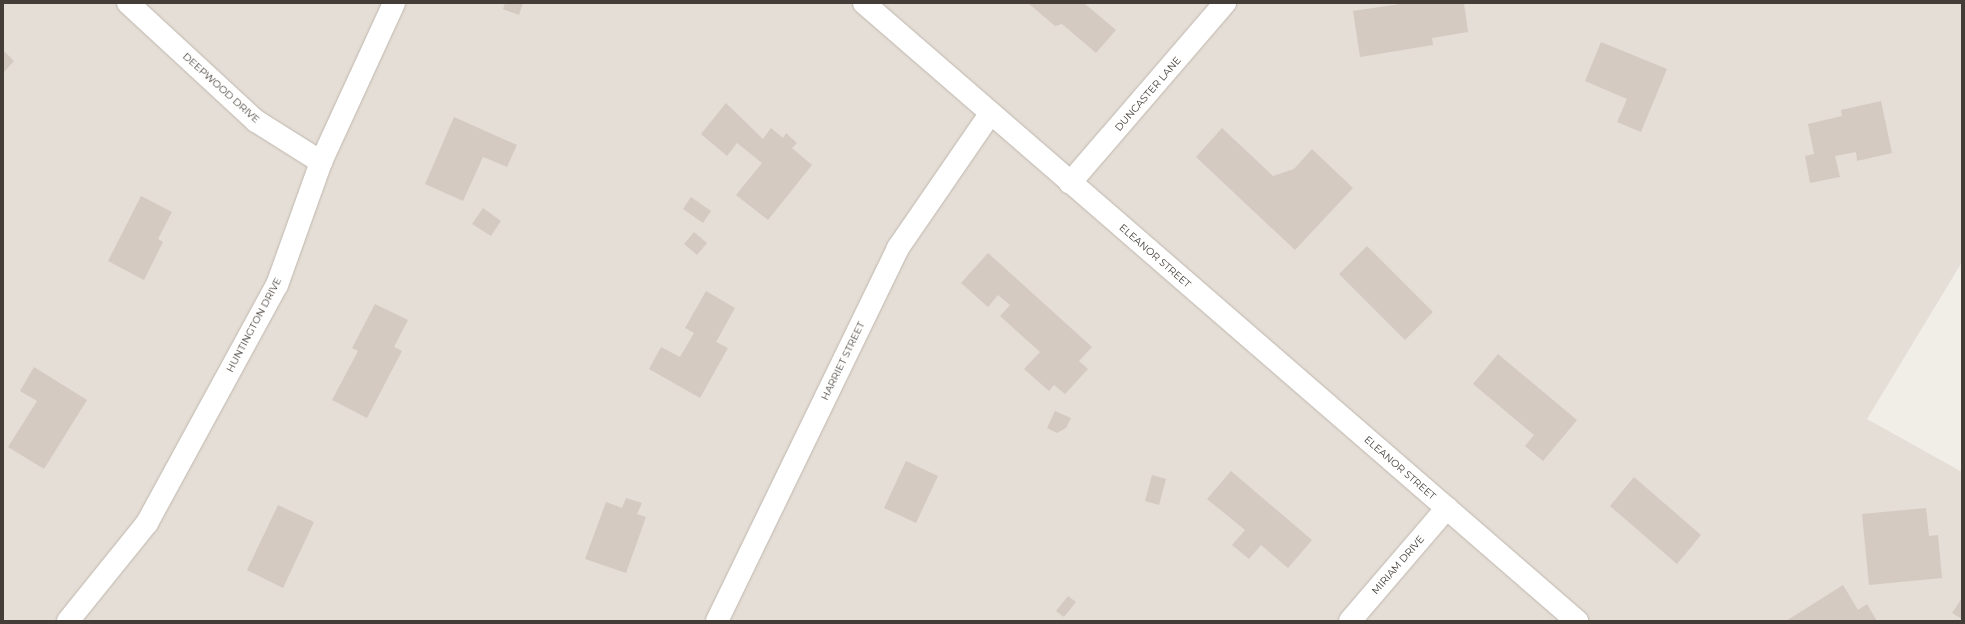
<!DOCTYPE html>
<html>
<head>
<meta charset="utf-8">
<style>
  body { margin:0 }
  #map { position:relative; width:1965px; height:624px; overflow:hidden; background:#f1ede7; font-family:Montserrat,sans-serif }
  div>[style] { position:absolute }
  .residential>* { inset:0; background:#e5ded6 }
  .building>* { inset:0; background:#d5cac1 }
  .roads { filter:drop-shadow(0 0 1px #bfb7ae) drop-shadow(0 0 1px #bfb7ae) }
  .street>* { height:22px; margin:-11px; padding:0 11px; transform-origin:11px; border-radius:11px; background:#fff }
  span { translate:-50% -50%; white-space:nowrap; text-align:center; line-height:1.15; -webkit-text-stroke:3px #fff; paint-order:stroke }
  .street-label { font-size:10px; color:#443d37 }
  .frame { position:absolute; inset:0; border:4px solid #443d37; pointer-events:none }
</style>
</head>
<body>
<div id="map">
  <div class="residential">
    <i style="clip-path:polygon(3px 3px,1962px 3px,1962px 262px,1867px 419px,1962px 472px,1962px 621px,3px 621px)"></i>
  </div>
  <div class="building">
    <i style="clip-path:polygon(505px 3px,523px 3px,519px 15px,503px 9px)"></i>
    <i style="clip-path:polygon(1028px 3px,1084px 3px,1116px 30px,1096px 53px,1062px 24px,1055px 26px)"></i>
    <i style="clip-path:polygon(1407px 3px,1464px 3px,1468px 32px,1432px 38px,1433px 45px,1360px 57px,1353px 11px)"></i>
    <i style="clip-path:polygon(1601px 42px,1667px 69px,1641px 132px,1617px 122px,1627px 99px,1585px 81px)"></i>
    <i style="clip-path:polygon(3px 50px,14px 61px,3px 73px)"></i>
    <i style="clip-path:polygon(1881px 101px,1892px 153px,1857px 161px,1856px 152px,1835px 156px,1840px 177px,1810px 183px,1805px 156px,1814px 154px,1808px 124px,1842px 116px,1841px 110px)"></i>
    <i style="clip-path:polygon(726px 103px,763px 139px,771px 128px,783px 138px,786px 133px,797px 143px,792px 148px,812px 165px,768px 220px,736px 195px,762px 163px,737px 143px,727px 156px,701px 134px)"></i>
    <i style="clip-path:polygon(454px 117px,517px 145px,507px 167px,483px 157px,463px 201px,425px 184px)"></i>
    <i style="clip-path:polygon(1222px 128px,1273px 176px,1294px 169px,1312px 149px,1353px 188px,1295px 250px,1196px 157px)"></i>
    <i style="clip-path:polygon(141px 196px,172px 212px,158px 239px,163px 242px,144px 280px,108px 261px)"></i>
    <i style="clip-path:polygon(691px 197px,711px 211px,703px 223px,683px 209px)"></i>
    <i style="clip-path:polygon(483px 208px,501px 221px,491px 236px,472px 224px)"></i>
    <i style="clip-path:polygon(694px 232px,707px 243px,697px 255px,684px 244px)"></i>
    <i style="clip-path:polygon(1367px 246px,1433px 312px,1405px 340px,1339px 274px)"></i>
    <i style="clip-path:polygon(988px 253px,1092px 347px,1079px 361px,1088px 369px,1065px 394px,1054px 385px,1049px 391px,1024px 369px,1040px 352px,1000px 316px,1010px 305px,998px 295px,988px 307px,961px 283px)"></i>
    <i style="clip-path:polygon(706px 291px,735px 308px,716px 342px,728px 348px,700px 398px,649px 369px,661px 347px,680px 357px,694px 333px,685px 328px)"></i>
    <i style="clip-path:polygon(375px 304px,408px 320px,394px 347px,402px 351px,367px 418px,332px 400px,358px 351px,352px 348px)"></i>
    <i style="clip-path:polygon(1498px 354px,1577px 420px,1543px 461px,1525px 446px,1534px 435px,1473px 384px)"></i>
    <i style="clip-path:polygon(34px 367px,87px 400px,44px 469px,8px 447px,37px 401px,20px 391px)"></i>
    <i style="clip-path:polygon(1055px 411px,1071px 418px,1066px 428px,1057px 433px,1047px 428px)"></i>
    <i style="clip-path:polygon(906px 461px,938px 476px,916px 523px,884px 508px)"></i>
    <i style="clip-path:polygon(1231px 471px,1312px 540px,1288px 568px,1261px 545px,1249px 559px,1232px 545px,1245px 530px,1207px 499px)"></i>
    <i style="clip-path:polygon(1152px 475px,1166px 479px,1159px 505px,1145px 501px)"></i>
    <i style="clip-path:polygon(1634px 477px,1701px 535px,1677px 564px,1610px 506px)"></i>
    <i style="clip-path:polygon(626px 498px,642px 503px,637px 514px,646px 517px,626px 573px,585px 559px,606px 502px,622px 508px)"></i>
    <i style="clip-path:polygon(278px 505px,314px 522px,283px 588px,247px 570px)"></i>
    <i style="clip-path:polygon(1926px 508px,1929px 536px,1938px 535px,1942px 578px,1869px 585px,1862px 514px)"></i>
    <i style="clip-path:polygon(1843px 585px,1858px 610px,1867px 604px,1877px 621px,1786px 621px)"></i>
    <i style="clip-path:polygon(1068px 596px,1076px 602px,1064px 617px,1056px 611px)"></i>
    <i style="clip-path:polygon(1962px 598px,1962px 619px,1952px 613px)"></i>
  </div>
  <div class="roads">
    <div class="street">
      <i style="left:128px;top:3px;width:174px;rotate:42.7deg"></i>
      <i style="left:256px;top:121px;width:77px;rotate:32.2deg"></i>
      <i style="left:864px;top:3px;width:944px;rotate:40.92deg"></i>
      <i style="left:1070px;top:183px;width:238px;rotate:-49.3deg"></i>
      <i style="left:68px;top:621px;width:126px;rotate:-51.1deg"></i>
      <i style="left:147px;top:523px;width:271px;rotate:-61.4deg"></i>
      <i style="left:277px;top:285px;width:131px;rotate:-70.3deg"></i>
      <i style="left:321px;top:162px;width:175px;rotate:-65.3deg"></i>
      <i style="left:717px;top:621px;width:415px;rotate:-64.1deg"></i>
      <i style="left:898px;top:248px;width:163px;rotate:-55.5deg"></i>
      <i style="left:1350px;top:621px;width:149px;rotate:-49.4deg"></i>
    </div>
  </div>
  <div class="street-label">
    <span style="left:221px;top:88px;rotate:42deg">DEEPWOOD DRIVE</span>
    <span style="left:1148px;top:94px;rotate:-49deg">DUNCASTER LANE</span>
    <span style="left:1155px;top:256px;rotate:41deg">ELEANOR STREET</span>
    <span style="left:254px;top:325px;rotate:-62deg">HUNTINGTON DRIVE</span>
    <span style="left:843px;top:361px;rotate:-64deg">HARRIET STREET</span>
    <span style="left:1400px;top:468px;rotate:41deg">ELEANOR STREET</span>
    <span style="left:1398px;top:565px;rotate:-49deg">MIRIAM DRIVE</span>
  </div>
  <div class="frame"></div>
</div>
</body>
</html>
